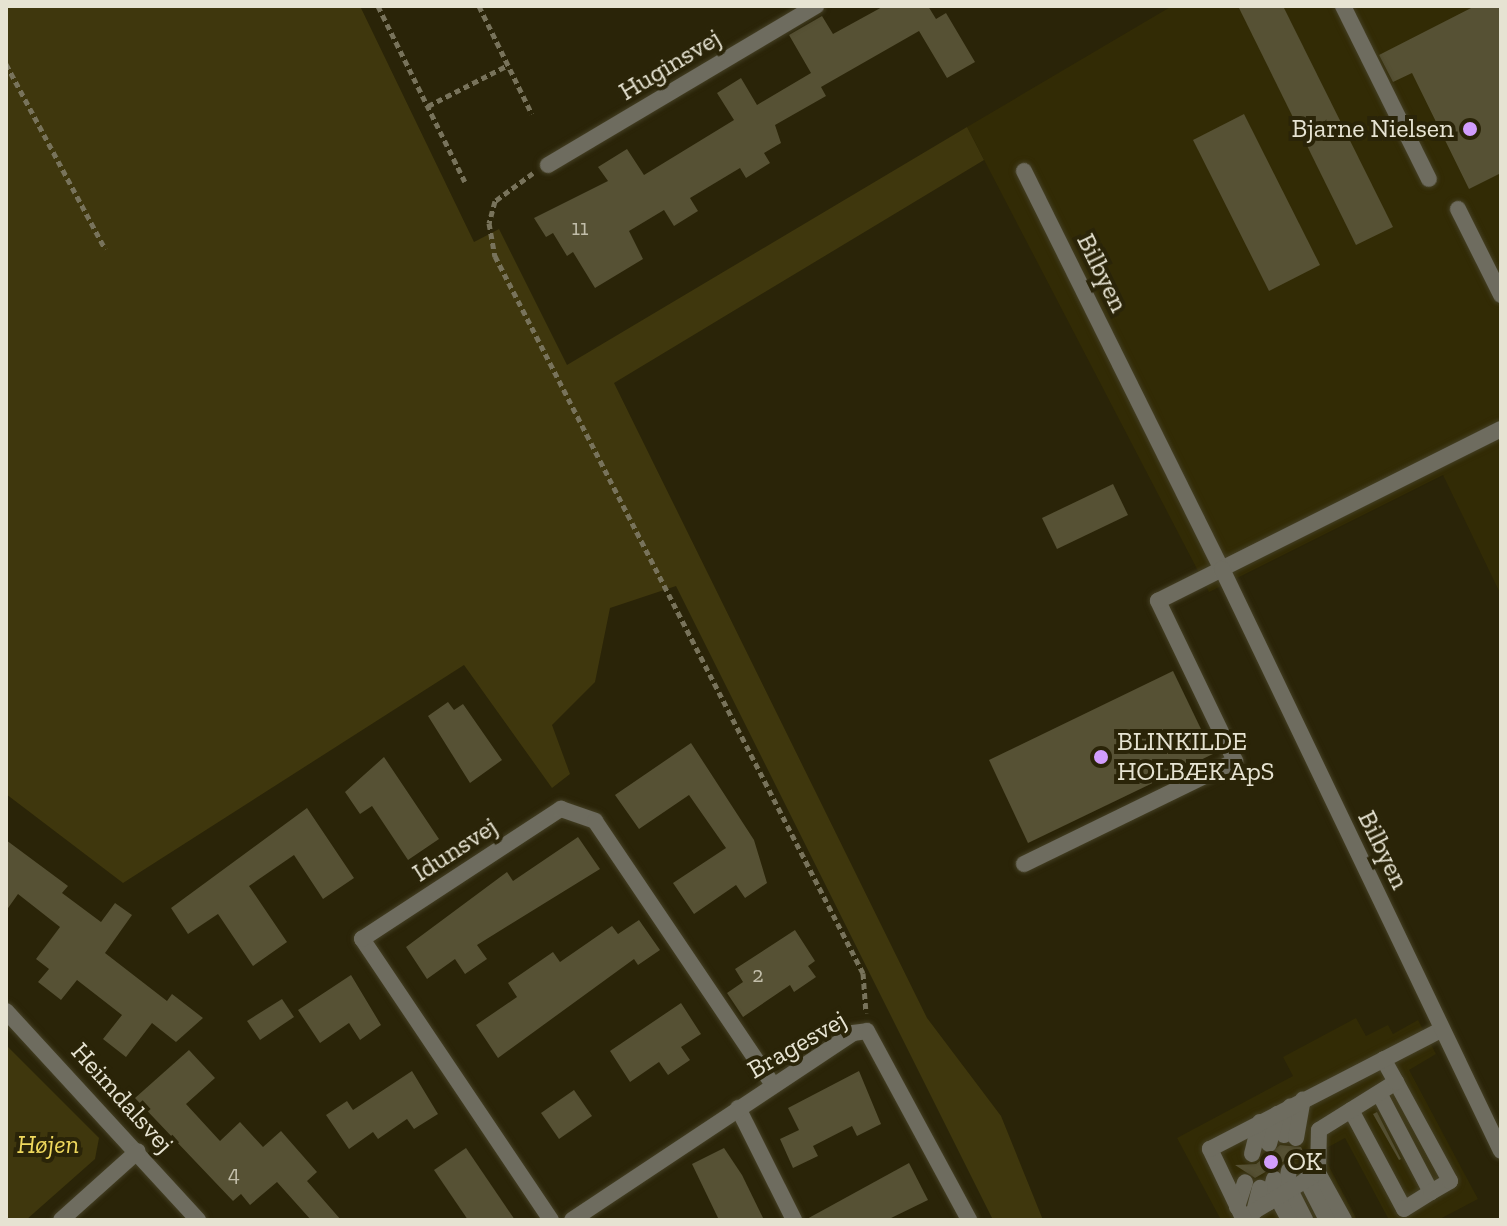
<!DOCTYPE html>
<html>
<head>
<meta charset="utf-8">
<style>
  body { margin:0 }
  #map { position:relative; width:1507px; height:1226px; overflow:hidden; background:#2a2408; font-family:"Zilla Slab",serif }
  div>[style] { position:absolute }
  .built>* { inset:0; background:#322b05 }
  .green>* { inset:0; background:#3f370d }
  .building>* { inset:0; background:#565134 }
  .path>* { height:5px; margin-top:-2.5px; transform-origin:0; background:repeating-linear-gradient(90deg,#78735b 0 6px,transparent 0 10px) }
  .roads { filter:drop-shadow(0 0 2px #443f24) drop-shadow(0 0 2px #443f24) }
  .service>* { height:16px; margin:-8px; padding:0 8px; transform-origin:8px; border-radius:8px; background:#6e6c5f }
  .minor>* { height:16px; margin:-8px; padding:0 8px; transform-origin:8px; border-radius:8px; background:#6e6c5f }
  .dots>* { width:22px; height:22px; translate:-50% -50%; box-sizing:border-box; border:4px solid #2a2408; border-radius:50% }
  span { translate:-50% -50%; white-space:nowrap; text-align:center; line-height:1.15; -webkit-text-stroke:8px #2a2408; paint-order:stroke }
  .number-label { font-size:22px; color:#c2beaa }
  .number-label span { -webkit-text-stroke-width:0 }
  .street-label { font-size:26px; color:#e6e3d2 }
  .poi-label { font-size:26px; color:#e6e3d2 }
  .right { translate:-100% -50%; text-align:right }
  .left { translate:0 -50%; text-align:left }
  .park-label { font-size:26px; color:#efd85d; font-style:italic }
  .frame { position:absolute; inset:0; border:8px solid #e6e3d2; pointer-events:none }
</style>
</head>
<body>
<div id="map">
  <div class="built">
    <i style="clip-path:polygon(1172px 6px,1501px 6px,1501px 595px,1443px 475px,1209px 592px,967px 127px)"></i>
    <i style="clip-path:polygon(1356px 1018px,1366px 1036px,1388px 1025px,1393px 1034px,1418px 1020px,1436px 1054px,1409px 1070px,1478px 1199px,1438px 1220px,1389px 1220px,1345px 1138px,1321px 1151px,1357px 1220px,1221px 1220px,1177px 1138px,1293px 1076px,1283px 1057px)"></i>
  </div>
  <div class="green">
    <i style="clip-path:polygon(6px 6px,360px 6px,474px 242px,499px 229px,567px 365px,967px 127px,984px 160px,614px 383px,927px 1018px,1001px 1116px,1043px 1220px,993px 1220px,676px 586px,610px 608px,595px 682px,552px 725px,570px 774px,552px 788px,464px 665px,123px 883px,6px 794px)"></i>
    <i style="clip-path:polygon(6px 1045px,99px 1138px,95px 1159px,26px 1220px,6px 1220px)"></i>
  </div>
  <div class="building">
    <i style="clip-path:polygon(884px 6px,928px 6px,936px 19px,946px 13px,975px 62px,947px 78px,919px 31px,821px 87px,826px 96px,775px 125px,781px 143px,764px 153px,770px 163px,746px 178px,740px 168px,690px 198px,698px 211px,674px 226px,664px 210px,629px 231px,643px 259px,595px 288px,573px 252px,567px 256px,553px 233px,546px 237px,534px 218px,608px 181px,598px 167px,627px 149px,644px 175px,734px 120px,717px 93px,741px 78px,757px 105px,811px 73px,789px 35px,822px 16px,833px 34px)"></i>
    <i style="clip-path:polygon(1238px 6px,1283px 6px,1393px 227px,1356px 245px)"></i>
    <i style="clip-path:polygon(1475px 6px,1501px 6px,1501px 173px,1469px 189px,1412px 73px,1393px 82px,1379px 55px)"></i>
    <i style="clip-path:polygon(1244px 114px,1320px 265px,1269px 291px,1193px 140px)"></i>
    <i style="clip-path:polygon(1113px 484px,1128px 515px,1057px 549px,1042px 518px)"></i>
    <i style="clip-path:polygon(1173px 671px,1213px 754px,1028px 843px,989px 760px)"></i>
    <i style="clip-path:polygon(448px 702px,454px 710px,463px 704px,502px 760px,470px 783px,428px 716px)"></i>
    <i style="clip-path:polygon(691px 743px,754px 840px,767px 883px,745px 898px,736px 885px,694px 914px,673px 883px,726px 848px,689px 795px,639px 829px,615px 795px)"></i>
    <i style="clip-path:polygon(384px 757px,439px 839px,408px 860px,372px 806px,360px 814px,345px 792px)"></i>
    <i style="clip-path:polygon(307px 808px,354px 878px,323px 899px,294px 855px,249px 886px,287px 942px,253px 966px,218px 914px,188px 934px,171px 908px)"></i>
    <i style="clip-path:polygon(578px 837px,600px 869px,477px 945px,487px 959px,465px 974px,455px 959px,427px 979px,406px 947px,507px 872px,513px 881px)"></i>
    <i style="clip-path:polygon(6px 840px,68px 886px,62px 893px,101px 922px,115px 903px,132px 915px,105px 953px,167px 1001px,172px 994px,203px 1018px,176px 1042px,152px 1023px,126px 1057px,103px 1039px,122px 1015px,77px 980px,61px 1000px,38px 982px,49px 969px,36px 959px,60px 927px,18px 894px,6px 911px)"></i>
    <i style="clip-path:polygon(639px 920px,660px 950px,638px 965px,634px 959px,498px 1058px,476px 1025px,517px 997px,508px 983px,553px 952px,560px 962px,612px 926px,618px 934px)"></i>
    <i style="clip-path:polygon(795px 930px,815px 961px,808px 966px,816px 977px,794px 992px,790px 985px,743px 1017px,727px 993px,743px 982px,735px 969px)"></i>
    <i style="clip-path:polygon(351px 975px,381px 1025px,360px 1040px,349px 1023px,320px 1043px,298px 1010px)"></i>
    <i style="clip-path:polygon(282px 999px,294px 1017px,260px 1040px,247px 1021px)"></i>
    <i style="clip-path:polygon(681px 1003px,701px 1034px,681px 1047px,690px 1060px,668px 1075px,659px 1062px,630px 1082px,610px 1051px)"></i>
    <i style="clip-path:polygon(189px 1050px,215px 1078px,186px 1104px,220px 1141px,240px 1122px,263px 1147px,281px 1131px,317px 1172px,307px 1181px,341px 1220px,311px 1220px,277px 1182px,250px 1205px,241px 1194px,233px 1201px,135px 1098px)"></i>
    <i style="clip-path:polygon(412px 1071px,438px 1114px,414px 1129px,407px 1119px,378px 1139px,373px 1132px,349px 1149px,326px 1115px,347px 1101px,353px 1110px)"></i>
    <i style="clip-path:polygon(859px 1071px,881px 1124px,857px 1136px,852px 1126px,813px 1146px,818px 1156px,793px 1168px,780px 1139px,799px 1130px,788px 1108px)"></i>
    <i style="clip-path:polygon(574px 1090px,592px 1116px,559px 1139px,541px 1113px)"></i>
    <i style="clip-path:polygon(1377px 1112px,1401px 1159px,1399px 1160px,1373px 1114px)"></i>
    <i style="clip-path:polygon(1280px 1145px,1301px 1147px,1307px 1159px,1286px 1160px,1255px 1178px,1235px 1165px,1256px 1164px)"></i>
    <i style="clip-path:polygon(466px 1148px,515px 1220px,468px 1220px,434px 1170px)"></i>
    <i style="clip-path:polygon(724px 1148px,742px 1175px,764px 1220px,719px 1220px,692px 1164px)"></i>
    <i style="clip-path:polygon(909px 1163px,928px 1200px,887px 1220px,805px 1220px)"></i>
  </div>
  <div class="path">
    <i style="left:378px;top:6px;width:196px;rotate:63.7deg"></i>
    <i style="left:479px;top:6px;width:120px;rotate:63.9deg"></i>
    <i style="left:6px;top:64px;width:210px;rotate:61.8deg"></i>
    <i style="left:428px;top:106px;width:90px;rotate:-27.1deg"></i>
    <i style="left:533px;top:173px;width:47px;rotate:143.6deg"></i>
    <i style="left:495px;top:201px;width:23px;rotate:105deg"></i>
    <i style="left:489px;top:223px;width:34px;rotate:80deg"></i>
    <i style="left:495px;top:256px;width:806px;rotate:62.83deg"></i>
    <i style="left:863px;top:973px;width:40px;rotate:85.7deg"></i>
  </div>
  <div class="roads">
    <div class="service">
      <i style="left:1343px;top:6px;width:193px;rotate:63.6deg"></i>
      <i style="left:1458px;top:209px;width:96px;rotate:63.4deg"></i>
      <i style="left:1024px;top:864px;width:235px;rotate:-26deg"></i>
      <i style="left:1235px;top:761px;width:178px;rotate:-115.7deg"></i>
      <i style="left:1158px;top:601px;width:72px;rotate:-26.6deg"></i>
      <i style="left:1379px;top:1093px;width:112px;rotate:62.3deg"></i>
      <i style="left:1351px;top:1110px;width:112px;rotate:61.8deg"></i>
      <i style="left:1404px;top:1209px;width:32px;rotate:-32deg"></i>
      <i style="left:1431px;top:1192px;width:22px;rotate:-30deg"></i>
      <i style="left:1450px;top:1181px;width:113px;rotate:-118.6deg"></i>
      <i style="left:1284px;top:1135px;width:29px;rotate:-78deg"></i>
      <i style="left:1296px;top:1138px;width:39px;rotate:-80deg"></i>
      <i style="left:1269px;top:1144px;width:31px;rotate:-75deg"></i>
      <i style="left:1252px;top:1154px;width:33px;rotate:-76deg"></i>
      <i style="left:1318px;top:1173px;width:54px;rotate:61deg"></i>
      <i style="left:1306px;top:1179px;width:46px;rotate:62.9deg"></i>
      <i style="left:1290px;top:1190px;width:34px;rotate:63deg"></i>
      <i style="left:1285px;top:1193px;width:23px;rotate:-80deg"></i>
      <i style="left:1277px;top:1197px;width:26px;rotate:62deg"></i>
      <i style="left:1268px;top:1203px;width:25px;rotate:-76deg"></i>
      <i style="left:1237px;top:1207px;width:26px;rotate:-72deg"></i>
      <i style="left:1254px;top:1212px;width:25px;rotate:-76deg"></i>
      <i style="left:1243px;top:1218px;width:87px;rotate:-31deg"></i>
      <i style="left:1318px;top:1173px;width:43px;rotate:-88.7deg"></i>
      <i style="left:1319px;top:1130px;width:91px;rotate:-31.9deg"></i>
      <i style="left:1396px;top:1082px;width:26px;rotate:-119deg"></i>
      <i style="left:1244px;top:1220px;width:79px;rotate:-115.6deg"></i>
      <i style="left:1210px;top:1149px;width:261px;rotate:-27.3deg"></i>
    </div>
    <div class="minor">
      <i style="left:548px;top:165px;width:312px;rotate:-30.7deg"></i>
      <i style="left:1024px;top:171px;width:445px;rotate:63.6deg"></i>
      <i style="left:1501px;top:429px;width:312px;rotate:153.4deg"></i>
      <i style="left:1222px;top:569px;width:645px;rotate:64.39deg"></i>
      <i style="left:6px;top:1011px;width:284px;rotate:47.4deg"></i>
      <i style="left:738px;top:1108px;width:125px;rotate:63.4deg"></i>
      <i style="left:61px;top:1220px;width:103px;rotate:-41.9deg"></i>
      <i style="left:551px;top:1220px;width:339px;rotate:-123.9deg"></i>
      <i style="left:362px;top:939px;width:238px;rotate:-33.2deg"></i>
      <i style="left:561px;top:809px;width:36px;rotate:19deg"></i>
      <i style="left:595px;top:821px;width:318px;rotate:56deg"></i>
      <i style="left:572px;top:1220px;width:338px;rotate:-33.6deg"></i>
      <i style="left:853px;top:1033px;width:14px;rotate:-8deg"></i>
      <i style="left:867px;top:1031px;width:215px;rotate:61.6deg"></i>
    </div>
  </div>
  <div class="dots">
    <i style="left:1470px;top:129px;background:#d29dfd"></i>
    <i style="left:1101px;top:757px;background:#d29dfd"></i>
    <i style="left:1271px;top:1162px;background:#d29dfd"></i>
  </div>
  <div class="number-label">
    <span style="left:580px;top:228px">11</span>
    <span style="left:758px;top:975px">2</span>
    <span style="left:234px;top:1174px">4</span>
  </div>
  <div class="street-label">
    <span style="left:670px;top:65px;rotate:-31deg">Huginsvej</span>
    <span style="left:1102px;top:273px;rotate:64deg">Bilbyen</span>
    <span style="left:455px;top:850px;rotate:-33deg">Idunsvej</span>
    <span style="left:1383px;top:850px;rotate:64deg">Bilbyen</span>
    <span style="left:797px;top:1045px;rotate:-30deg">Bragesvej</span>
    <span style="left:122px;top:1098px;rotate:48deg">Heimdalsvej</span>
  </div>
  <div class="poi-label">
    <span class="right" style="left:1454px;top:129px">Bjarne Nielsen</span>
    <span class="left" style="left:1117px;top:757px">BLINKILDE<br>HOLBÆK ApS</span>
    <span class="left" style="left:1287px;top:1162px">OK</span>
  </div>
  <div class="park-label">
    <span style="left:48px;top:1145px">Højen</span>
  </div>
  <div class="frame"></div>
</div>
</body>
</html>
